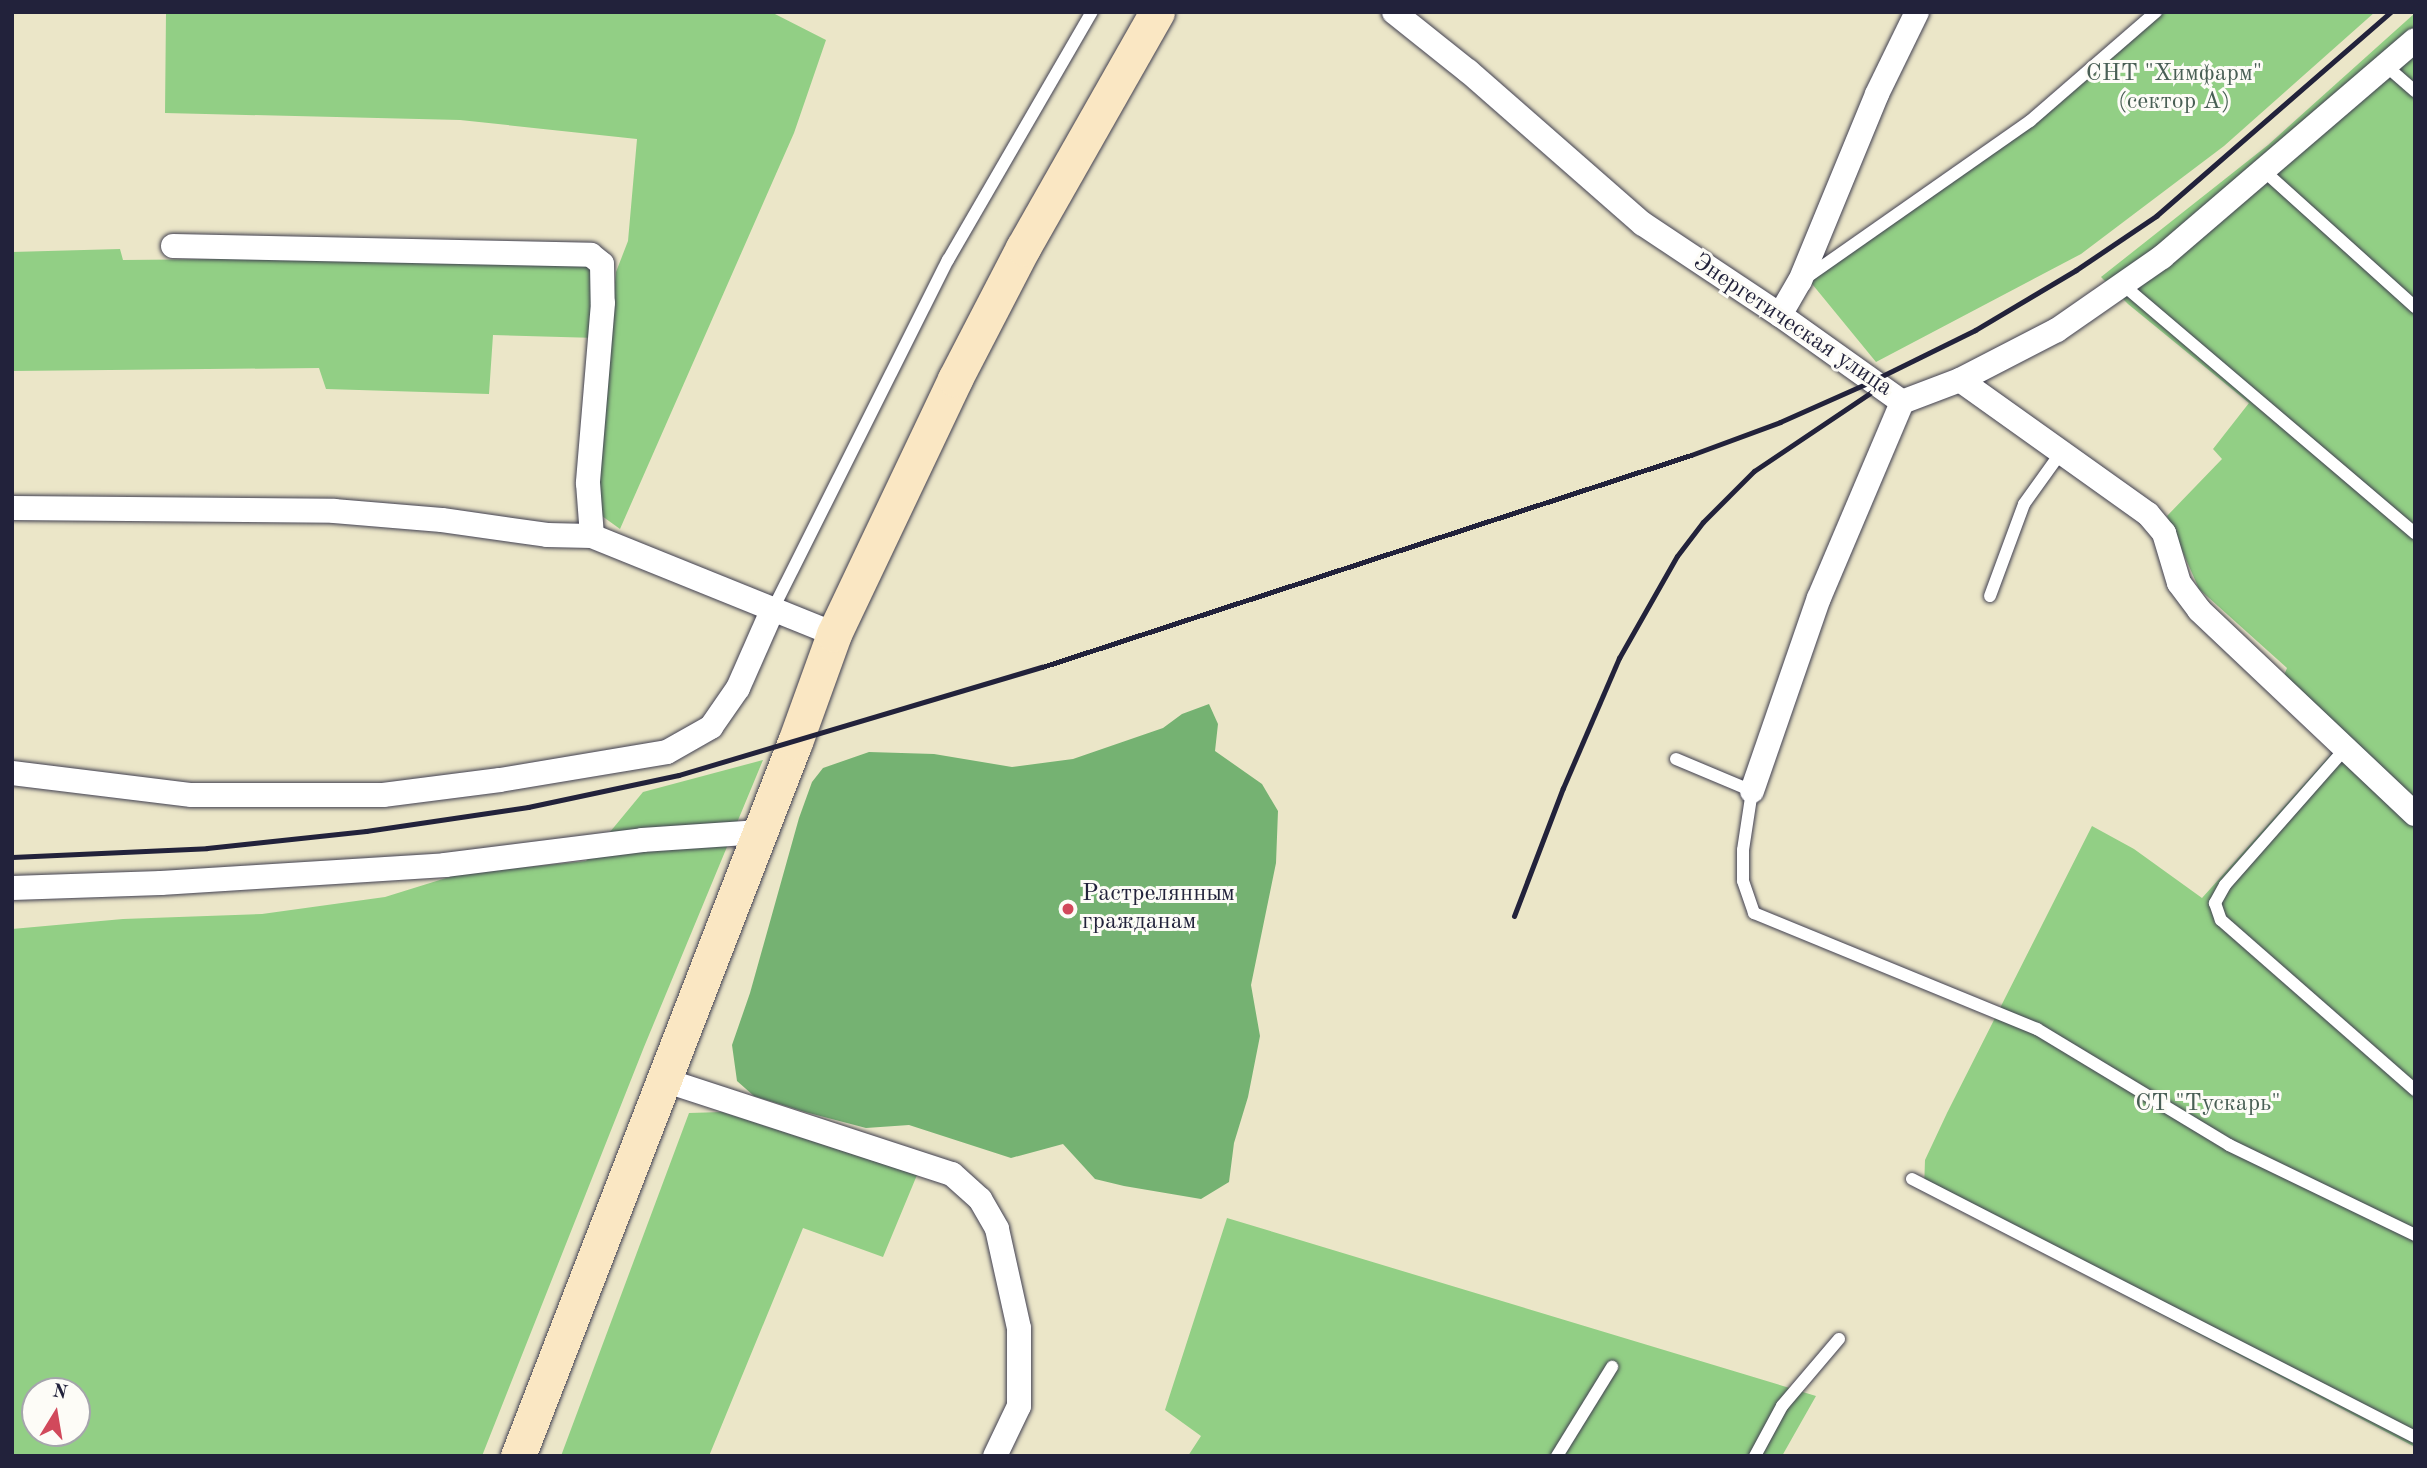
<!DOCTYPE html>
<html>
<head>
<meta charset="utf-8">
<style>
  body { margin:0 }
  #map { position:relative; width:2427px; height:1468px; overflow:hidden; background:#ebe6c8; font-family:"Old Standard TT",serif }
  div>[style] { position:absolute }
  .green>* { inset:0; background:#92cf85 }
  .forest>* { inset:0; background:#75b272 }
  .roads { filter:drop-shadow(0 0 2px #403f50) drop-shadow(0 0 2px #403f50) }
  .lane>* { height:12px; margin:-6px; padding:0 6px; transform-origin:6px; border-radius:6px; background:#fff }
  .street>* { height:24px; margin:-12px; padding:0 12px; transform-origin:12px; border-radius:12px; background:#fff }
  .secondary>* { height:35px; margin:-17.5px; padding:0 17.5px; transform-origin:17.5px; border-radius:17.5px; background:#fae7c3 }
  .rail>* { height:5px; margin:-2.5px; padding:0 2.5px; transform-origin:2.5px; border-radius:2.5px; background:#22223b }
  .dots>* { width:19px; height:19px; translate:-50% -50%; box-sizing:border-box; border:4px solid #fdfcf7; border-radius:50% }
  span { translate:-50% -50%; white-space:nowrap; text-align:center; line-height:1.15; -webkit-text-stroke:6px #fdfcf7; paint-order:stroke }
  .park-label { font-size:24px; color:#495f55 }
  .street-label { font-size:24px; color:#22223b }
  .poi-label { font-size:24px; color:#22223b }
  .left { translate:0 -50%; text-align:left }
  .frame { position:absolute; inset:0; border:14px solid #22223b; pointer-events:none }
  .north { position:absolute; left:21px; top:1377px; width:70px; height:70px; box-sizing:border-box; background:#fdfcf7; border:2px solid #a5a5ac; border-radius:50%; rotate:11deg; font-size:19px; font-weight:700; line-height:28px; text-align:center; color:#22223b }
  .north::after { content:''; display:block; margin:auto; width:24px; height:32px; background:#d1495b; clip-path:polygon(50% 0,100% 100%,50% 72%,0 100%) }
</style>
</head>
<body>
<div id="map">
  <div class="green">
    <i style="clip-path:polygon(166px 12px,771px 12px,826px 40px,794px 133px,620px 529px,602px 516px,596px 479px,616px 272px,628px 241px,637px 139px,460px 120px,165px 113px)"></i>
    <i style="clip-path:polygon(2146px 12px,2375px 12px,2224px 146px,2081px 254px,1876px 362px,1808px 279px,2017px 130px)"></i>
    <i style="clip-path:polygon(2415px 13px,2415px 1447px,1924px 1190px,1925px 1160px,1947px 1113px,2092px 826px,2134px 849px,2202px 898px,2333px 752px,2275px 697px,2287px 668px,2199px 589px,2167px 516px,2222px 459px,2213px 449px,2249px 403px,2128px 304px,2101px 277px,2268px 145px)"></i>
    <i style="clip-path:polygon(120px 249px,123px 260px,317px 258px,593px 265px,597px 338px,493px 335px,489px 394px,326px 389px,319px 368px,12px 371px,12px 252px)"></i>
    <i style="clip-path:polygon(evenodd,763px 760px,644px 1047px,482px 1456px,12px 1456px,12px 929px,123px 919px,262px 914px,385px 897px,459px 874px,586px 861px,643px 792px,763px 760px,35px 1391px,77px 1391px,77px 1433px,35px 1433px,35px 1391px)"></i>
    <i style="clip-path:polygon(722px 1112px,917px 1175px,883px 1257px,803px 1228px,709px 1456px,561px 1456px,689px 1113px)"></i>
    <i style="clip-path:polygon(1227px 1218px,1816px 1396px,1782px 1456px,1188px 1456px,1201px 1436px,1165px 1410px)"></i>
  </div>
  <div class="forest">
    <i style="clip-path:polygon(1209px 704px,1218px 724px,1215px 751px,1262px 784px,1278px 811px,1276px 863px,1251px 985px,1260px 1036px,1248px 1097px,1234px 1143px,1229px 1182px,1201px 1199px,1124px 1186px,1095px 1179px,1063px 1144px,1011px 1158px,909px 1125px,866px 1128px,805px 1112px,754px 1096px,737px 1081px,732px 1045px,750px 993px,799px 818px,812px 782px,823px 768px,869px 752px,934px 754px,1012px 767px,1073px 759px,1163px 728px,1182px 714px)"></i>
  </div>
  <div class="roads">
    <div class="lane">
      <i style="left:2385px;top:65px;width:40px;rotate:41deg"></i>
      <i style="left:2263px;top:170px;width:205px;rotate:42deg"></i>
      <i style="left:1803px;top:280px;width:277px;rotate:-35deg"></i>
      <i style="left:2030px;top:121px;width:167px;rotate:-40.9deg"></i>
      <i style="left:2122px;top:284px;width:385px;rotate:40.4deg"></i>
      <i style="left:1990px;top:596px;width:98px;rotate:-69.7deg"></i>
      <i style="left:2024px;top:504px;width:65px;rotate:-54.4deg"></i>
      <i style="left:772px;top:611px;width:393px;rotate:-63.4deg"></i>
      <i style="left:948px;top:260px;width:287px;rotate:-59.9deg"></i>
      <i style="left:2344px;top:750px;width:180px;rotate:131.4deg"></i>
      <i style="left:2225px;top:885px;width:21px;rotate:119deg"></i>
      <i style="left:2215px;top:903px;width:18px;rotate:71deg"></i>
      <i style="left:2221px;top:920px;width:258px;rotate:41.2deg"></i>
      <i style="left:1676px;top:759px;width:82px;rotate:22.8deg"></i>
      <i style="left:1752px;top:791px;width:60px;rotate:98.7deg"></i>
      <i style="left:1743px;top:850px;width:31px;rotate:90deg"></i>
      <i style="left:1743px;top:881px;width:34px;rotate:71deg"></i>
      <i style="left:1754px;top:913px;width:306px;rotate:22.3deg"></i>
      <i style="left:2037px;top:1029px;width:224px;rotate:31.1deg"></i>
      <i style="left:2229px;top:1145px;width:207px;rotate:25.8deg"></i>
      <i style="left:1912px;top:1179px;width:565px;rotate:27.15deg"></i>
      <i style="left:1557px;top:1456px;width:105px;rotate:-58.3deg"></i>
      <i style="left:1755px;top:1456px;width:57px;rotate:-61.6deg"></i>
      <i style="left:1782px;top:1406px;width:88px;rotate:-49.6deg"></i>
    </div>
    <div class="street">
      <i style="left:1394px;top:12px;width:95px;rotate:38.6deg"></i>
      <i style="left:1468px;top:71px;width:232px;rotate:41.2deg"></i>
      <i style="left:1643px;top:224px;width:164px;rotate:33.6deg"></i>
      <i style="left:1780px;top:315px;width:150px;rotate:35.5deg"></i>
      <i style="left:173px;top:246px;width:418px;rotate:1.2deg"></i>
      <i style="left:591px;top:255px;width:14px;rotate:39deg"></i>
      <i style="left:602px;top:264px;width:39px;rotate:89deg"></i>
      <i style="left:603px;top:303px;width:181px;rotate:94.8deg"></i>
      <i style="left:588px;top:483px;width:53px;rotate:85.7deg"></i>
      <i style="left:1780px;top:315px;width:39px;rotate:-60deg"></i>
      <i style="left:1800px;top:281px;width:202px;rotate:-67.6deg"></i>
      <i style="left:1877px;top:94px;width:91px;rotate:-64deg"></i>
      <i style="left:1960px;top:380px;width:231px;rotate:35.5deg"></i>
      <i style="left:2148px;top:514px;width:25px;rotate:50deg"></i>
      <i style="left:2164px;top:533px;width:52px;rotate:73.3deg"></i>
      <i style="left:2179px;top:583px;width:34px;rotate:53deg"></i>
      <i style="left:2199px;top:610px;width:297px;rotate:43.4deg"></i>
      <i style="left:1902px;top:402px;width:62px;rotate:-20.8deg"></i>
      <i style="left:1960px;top:380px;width:109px;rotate:-27.3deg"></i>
      <i style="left:2057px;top:330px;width:128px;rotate:-34.8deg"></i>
      <i style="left:2162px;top:257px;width:333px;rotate:-40.6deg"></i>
      <i style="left:12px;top:508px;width:322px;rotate:0.5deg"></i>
      <i style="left:334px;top:511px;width:108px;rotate:4.8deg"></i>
      <i style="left:442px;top:520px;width:106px;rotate:8.1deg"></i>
      <i style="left:547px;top:535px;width:45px;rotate:1.3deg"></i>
      <i style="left:592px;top:536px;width:261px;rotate:22deg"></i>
      <i style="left:12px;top:773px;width:181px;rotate:7deg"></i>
      <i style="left:192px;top:795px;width:191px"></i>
      <i style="left:383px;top:795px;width:118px;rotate:-7.3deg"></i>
      <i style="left:500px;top:780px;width:169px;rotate:-9.5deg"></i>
      <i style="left:667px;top:752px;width:51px;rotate:-29.6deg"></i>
      <i style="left:711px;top:727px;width:47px;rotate:-55.3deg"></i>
      <i style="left:738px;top:688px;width:84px;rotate:-66.2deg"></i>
      <i style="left:1752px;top:791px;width:204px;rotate:-70.9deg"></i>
      <i style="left:1819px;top:598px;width:213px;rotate:-67deg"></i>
      <i style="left:12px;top:888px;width:149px;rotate:-1.9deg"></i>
      <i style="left:161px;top:883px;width:285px;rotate:-3.6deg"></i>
      <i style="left:445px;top:865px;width:199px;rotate:-7.2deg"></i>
      <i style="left:642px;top:840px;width:118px;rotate:-3.9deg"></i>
      <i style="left:664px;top:1080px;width:303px;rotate:18.1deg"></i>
      <i style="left:952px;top:1174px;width:38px;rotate:42deg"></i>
      <i style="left:980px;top:1199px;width:34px;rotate:60deg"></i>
      <i style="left:997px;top:1229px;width:101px;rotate:77.5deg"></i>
      <i style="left:1019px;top:1328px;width:78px;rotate:90deg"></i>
      <i style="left:1019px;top:1406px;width:55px;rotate:115.6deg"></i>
    </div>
    <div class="secondary">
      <i style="left:518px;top:1456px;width:766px;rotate:-68.8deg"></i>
      <i style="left:795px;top:742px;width:115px;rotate:-70.1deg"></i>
      <i style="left:834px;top:634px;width:282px;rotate:-64.6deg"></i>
      <i style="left:955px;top:379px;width:148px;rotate:-62.6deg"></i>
      <i style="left:1023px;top:248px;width:271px;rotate:-60.4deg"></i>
    </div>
  </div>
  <div class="rail">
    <i style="left:12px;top:857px;width:195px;rotate:-2.6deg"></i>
    <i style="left:207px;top:848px;width:160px;rotate:-6.1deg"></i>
    <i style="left:366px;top:831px;width:164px;rotate:-8.4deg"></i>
    <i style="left:528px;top:807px;width:154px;rotate:-12deg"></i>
    <i style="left:679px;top:775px;width:379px;rotate:-16.6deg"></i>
    <i style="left:1042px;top:667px;width:683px;rotate:-18.09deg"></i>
    <i style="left:1691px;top:455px;width:95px;rotate:-20.3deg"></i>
    <i style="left:1780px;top:422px;width:101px;rotate:-24deg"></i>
    <i style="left:1872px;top:381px;width:115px;rotate:-26.3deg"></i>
    <i style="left:1975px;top:330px;width:117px;rotate:-30.7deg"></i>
    <i style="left:2076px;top:270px;width:97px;rotate:-34deg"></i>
    <i style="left:2156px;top:216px;width:311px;rotate:-41deg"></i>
    <i style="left:1514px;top:916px;width:137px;rotate:-69.1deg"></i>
    <i style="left:1563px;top:788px;width:142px;rotate:-66.7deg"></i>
    <i style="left:1619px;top:658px;width:117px;rotate:-60.4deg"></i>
    <i style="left:1677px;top:556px;width:43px;rotate:-52.6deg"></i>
    <i style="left:1703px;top:522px;width:72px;rotate:-45deg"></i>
    <i style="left:1754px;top:471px;width:158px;rotate:-33.9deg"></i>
  </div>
  <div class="dots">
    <i style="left:1068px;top:909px;background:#d1495b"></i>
  </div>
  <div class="park-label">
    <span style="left:2174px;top:89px">СНТ "Химфарм"<br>(сектор А)</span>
    <span style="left:2208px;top:1105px">СТ "Тускарь"</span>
  </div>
  <div class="street-label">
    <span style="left:1792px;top:326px;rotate:34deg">Энергетическая улица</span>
  </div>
  <div class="poi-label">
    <span class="left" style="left:1082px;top:909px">Растрелянным<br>гражданам</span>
  </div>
  <div class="frame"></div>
  <div class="north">N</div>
</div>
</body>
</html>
